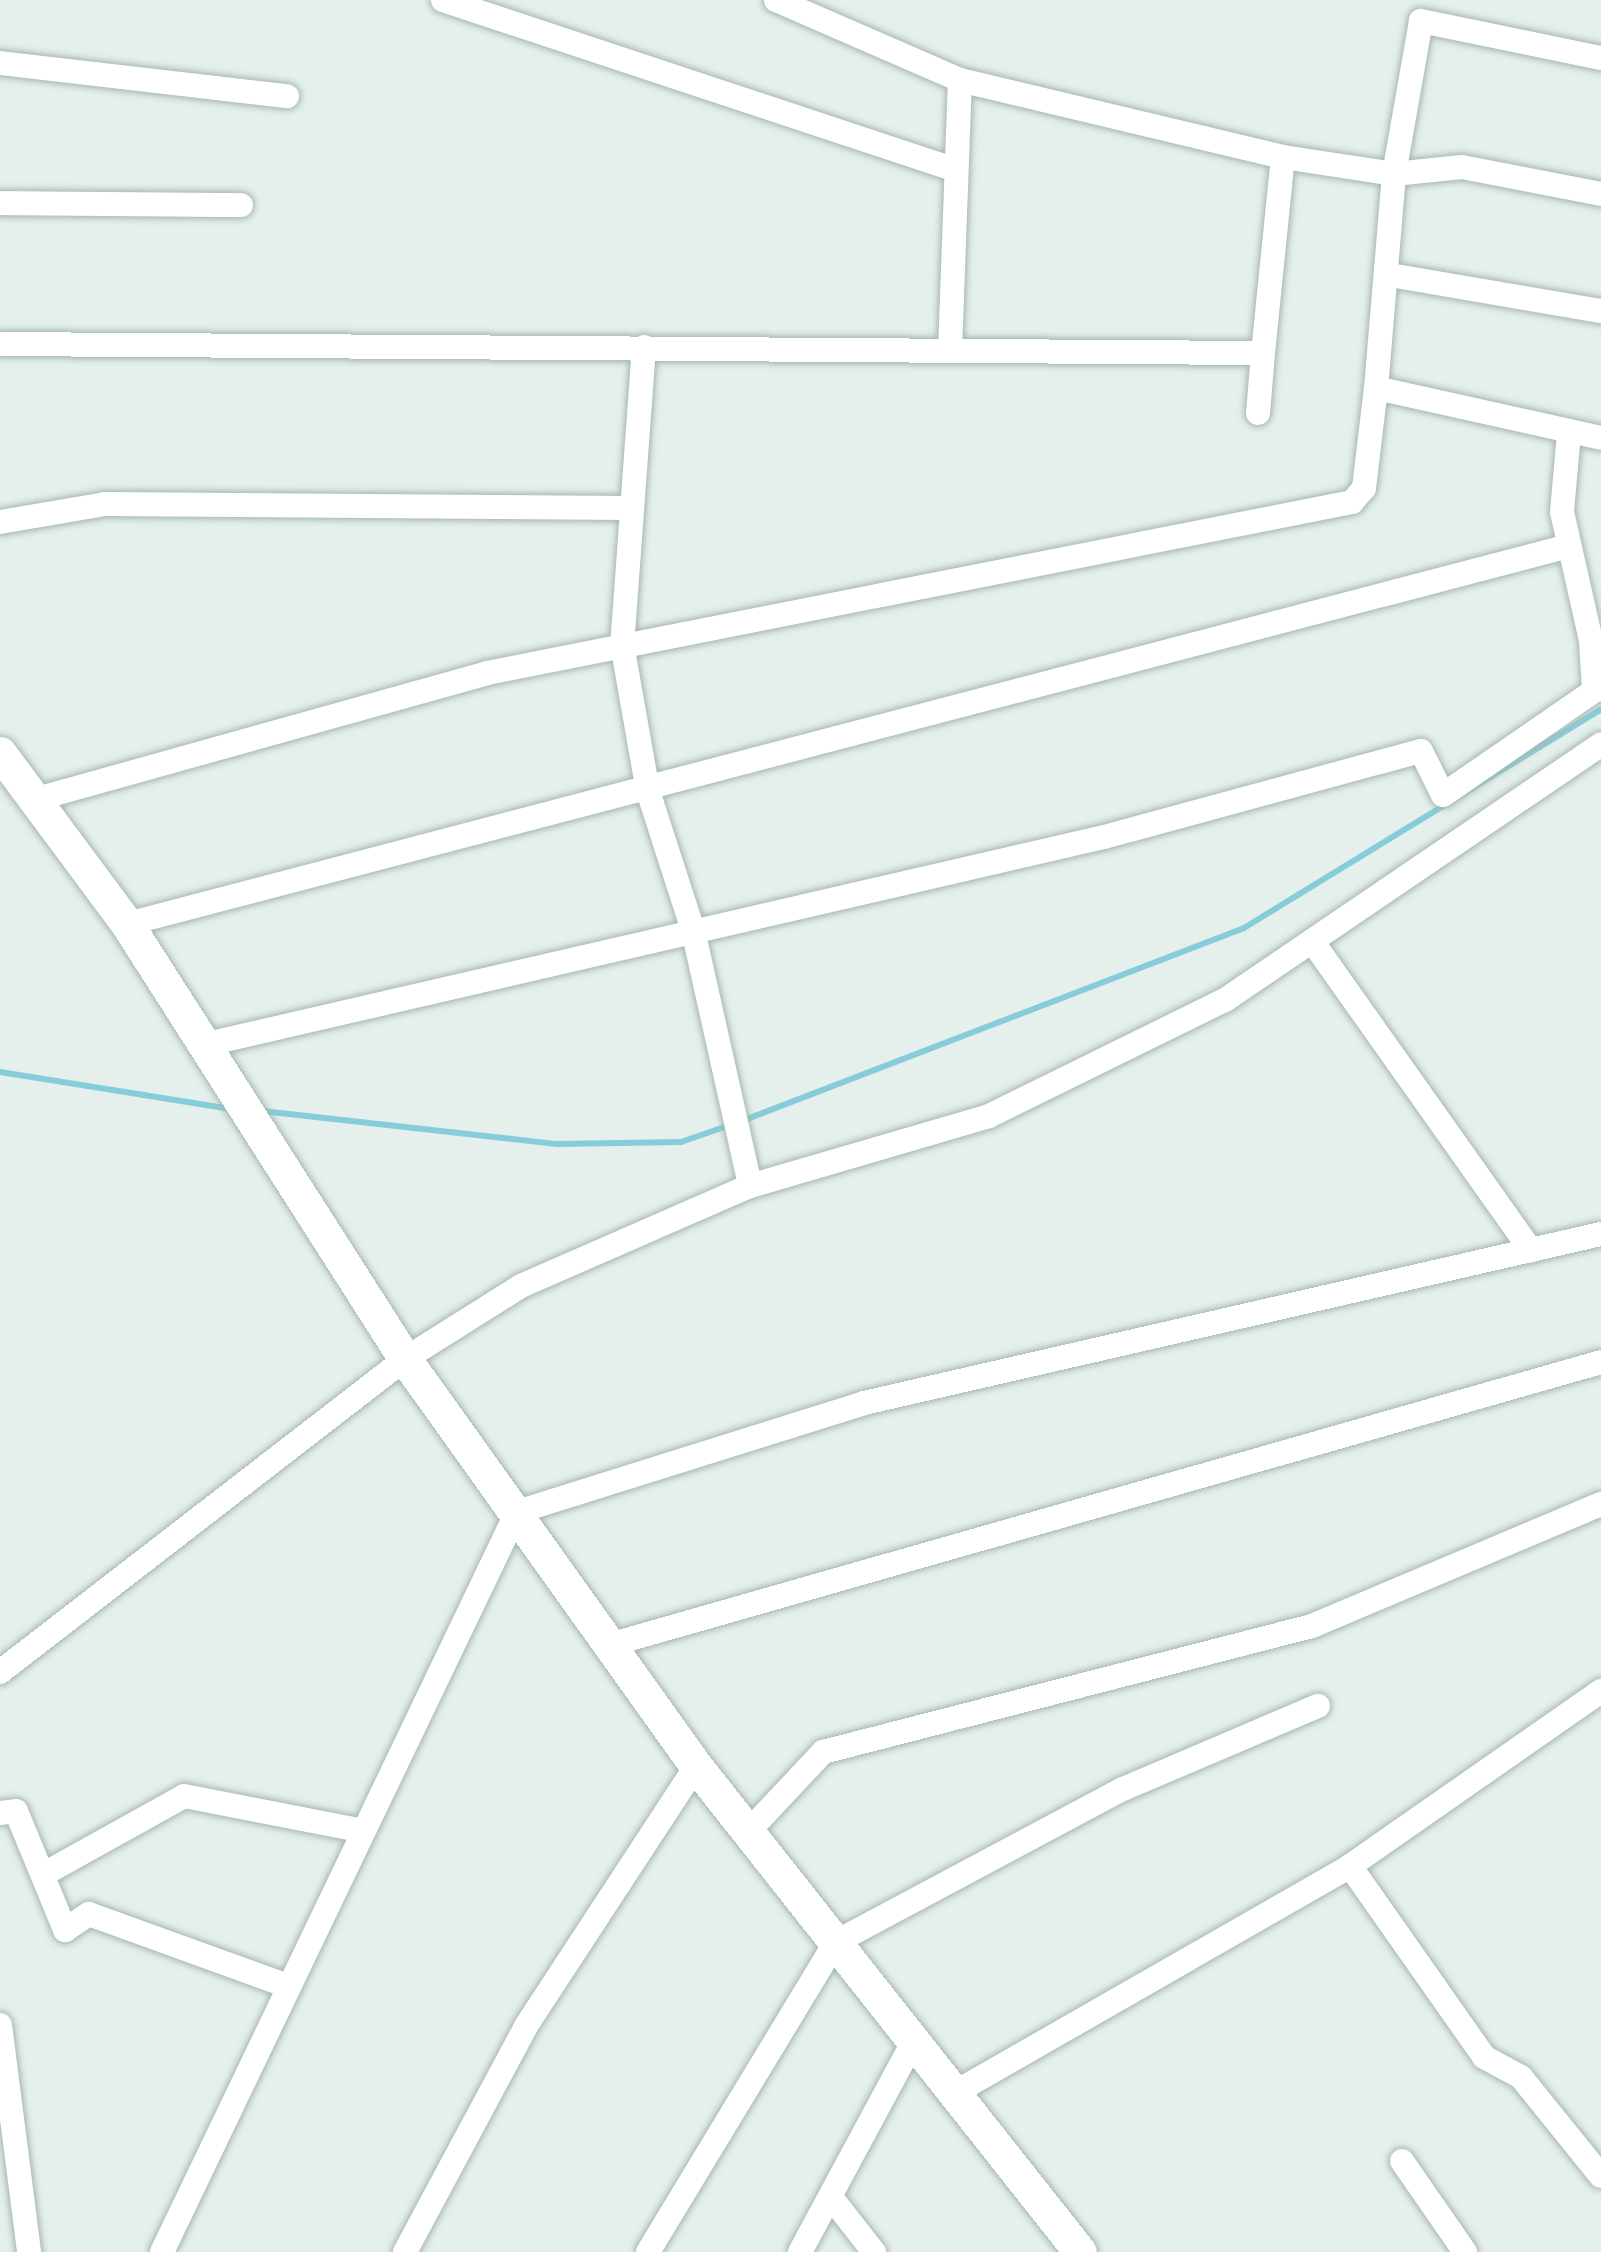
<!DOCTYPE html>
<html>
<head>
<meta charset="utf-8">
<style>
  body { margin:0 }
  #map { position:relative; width:1601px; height:2252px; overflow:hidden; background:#e5efeb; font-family:Jost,sans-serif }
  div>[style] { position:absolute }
  .stream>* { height:6px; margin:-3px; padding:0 3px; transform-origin:3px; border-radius:3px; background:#87ccda }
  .roads { filter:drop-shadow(0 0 3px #a6b8b3) drop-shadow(0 0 3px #a6b8b3) }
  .street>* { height:24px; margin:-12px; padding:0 12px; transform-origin:12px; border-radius:12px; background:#fff }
  .secondary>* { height:33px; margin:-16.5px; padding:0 16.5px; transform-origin:16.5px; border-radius:16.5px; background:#fff }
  span { translate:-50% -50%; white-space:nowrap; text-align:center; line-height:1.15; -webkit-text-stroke:12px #f6fbf9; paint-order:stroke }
</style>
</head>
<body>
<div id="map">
  <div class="stream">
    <i style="left:0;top:1072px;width:234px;rotate:9.1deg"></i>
    <i style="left:262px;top:1111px;width:297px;rotate:6.4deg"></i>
    <i style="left:557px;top:1144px;width:124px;rotate:-0.9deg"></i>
    <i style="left:681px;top:1142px;width:52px;rotate:-19.1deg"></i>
    <i style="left:742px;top:1121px;width:538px;rotate:-21.03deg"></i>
    <i style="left:1244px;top:928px;width:419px;rotate:-31.5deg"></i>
  </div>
  <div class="roads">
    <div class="street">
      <i style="left:443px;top:0;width:534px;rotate:18.33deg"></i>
      <i style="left:776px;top:0;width:201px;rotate:23.5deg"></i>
      <i style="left:960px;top:80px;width:332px;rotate:13.4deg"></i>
      <i style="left:1601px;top:58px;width:184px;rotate:-168.4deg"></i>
      <i style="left:1421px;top:21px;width:155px;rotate:100deg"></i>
      <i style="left:1394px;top:174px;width:215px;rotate:94.8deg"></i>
      <i style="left:1376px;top:388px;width:230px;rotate:12.5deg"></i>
      <i style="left:0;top:63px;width:289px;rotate:6.6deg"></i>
      <i style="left:0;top:203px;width:241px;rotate:0.5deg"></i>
      <i style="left:1390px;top:275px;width:214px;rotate:9.7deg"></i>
      <i style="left:0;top:344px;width:1263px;rotate:0.41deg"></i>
      <i style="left:1263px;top:353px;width:197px;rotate:-84.2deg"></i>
      <i style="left:1283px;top:157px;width:112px;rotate:8.7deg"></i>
      <i style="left:1394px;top:174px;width:68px;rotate:-5.9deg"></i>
      <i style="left:1462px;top:167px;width:142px;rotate:11deg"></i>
      <i style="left:644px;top:347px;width:298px;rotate:94.2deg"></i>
      <i style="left:622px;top:644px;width:149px;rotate:80deg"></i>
      <i style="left:648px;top:791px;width:146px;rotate:72.1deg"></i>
      <i style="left:693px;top:930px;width:262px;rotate:77.4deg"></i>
      <i style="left:950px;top:351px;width:271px;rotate:-87.9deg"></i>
      <i style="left:1258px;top:413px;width:60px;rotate:-85.2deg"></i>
      <i style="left:1569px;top:433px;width:79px;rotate:95.1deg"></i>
      <i style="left:1562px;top:512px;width:146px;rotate:77.3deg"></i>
      <i style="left:0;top:522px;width:107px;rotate:-9.7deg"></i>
      <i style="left:105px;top:504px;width:527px;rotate:0.43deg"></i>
      <i style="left:33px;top:800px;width:471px;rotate:-15.6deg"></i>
      <i style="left:487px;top:673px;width:882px;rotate:-11.18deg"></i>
      <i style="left:1352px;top:502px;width:18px;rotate:-49deg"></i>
      <i style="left:1364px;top:488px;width:101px;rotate:-83.2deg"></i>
      <i style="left:127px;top:924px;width:1491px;rotate:-14.69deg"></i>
      <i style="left:1312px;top:941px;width:379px;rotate:54.7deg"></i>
      <i style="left:203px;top:1045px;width:925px;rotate:-13deg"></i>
      <i style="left:1104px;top:837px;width:328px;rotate:-15.2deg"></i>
      <i style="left:1421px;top:751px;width:49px;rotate:63.4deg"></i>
      <i style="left:1443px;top:795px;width:183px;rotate:-34.6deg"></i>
      <i style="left:1594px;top:691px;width:51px;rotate:-93.4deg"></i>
      <i style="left:616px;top:1643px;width:1024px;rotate:-15.92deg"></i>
      <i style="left:0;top:1672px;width:512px;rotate:-37.7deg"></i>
      <i style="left:405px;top:1359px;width:137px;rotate:-32.2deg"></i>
      <i style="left:521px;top:1286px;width:250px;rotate:-23.6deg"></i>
      <i style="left:750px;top:1186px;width:249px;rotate:-16.3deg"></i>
      <i style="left:989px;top:1116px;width:263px;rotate:-26.2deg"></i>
      <i style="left:1225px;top:1000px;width:455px;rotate:-34.2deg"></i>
      <i style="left:0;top:1813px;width:16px;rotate:-7deg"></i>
      <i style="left:16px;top:1811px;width:129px;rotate:67.6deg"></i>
      <i style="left:65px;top:1930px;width:29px;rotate:-34deg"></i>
      <i style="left:89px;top:1914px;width:205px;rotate:19.9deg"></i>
      <i style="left:747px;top:1833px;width:111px;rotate:-46.8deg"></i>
      <i style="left:823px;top:1752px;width:505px;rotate:-14.45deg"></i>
      <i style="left:1312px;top:1626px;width:314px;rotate:-22.9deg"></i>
      <i style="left:1350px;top:1866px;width:233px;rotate:54.9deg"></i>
      <i style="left:1484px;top:2057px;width:42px;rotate:28.4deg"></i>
      <i style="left:1521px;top:2077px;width:127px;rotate:51.1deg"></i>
      <i style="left:44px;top:1874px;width:160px;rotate:-29.1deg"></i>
      <i style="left:184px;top:1796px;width:178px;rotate:11deg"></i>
      <i style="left:0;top:2025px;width:229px;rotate:82.7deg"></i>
      <i style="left:956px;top:2092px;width:454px;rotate:-29.8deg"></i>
      <i style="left:1350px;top:1866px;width:306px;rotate:-34.9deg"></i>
      <i style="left:1402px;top:2161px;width:111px;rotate:55.3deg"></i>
      <i style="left:834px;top:2201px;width:65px;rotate:51.9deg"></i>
      <i style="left:162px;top:2252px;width:821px;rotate:-64.37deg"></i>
      <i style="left:517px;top:1512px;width:364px;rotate:-17.4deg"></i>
      <i style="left:864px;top:1403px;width:756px;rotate:-12.92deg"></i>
      <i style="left:405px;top:2252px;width:256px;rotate:-61.8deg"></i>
      <i style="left:526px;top:2026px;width:311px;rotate:-56.8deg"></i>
      <i style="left:648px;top:2252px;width:363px;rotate:-58.8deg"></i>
      <i style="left:836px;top:1942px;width:325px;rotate:-28.1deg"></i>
      <i style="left:1123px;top:1789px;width:212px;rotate:-23.1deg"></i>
      <i style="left:800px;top:2252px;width:238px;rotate:-61.7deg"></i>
    </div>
    <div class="secondary">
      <i style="left:0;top:753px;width:213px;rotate:53.4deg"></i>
      <i style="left:127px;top:924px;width:516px;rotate:57.42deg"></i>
      <i style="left:405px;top:1359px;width:500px;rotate:54.44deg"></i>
      <i style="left:696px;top:1766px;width:619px;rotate:51.69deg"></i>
    </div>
  </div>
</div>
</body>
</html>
